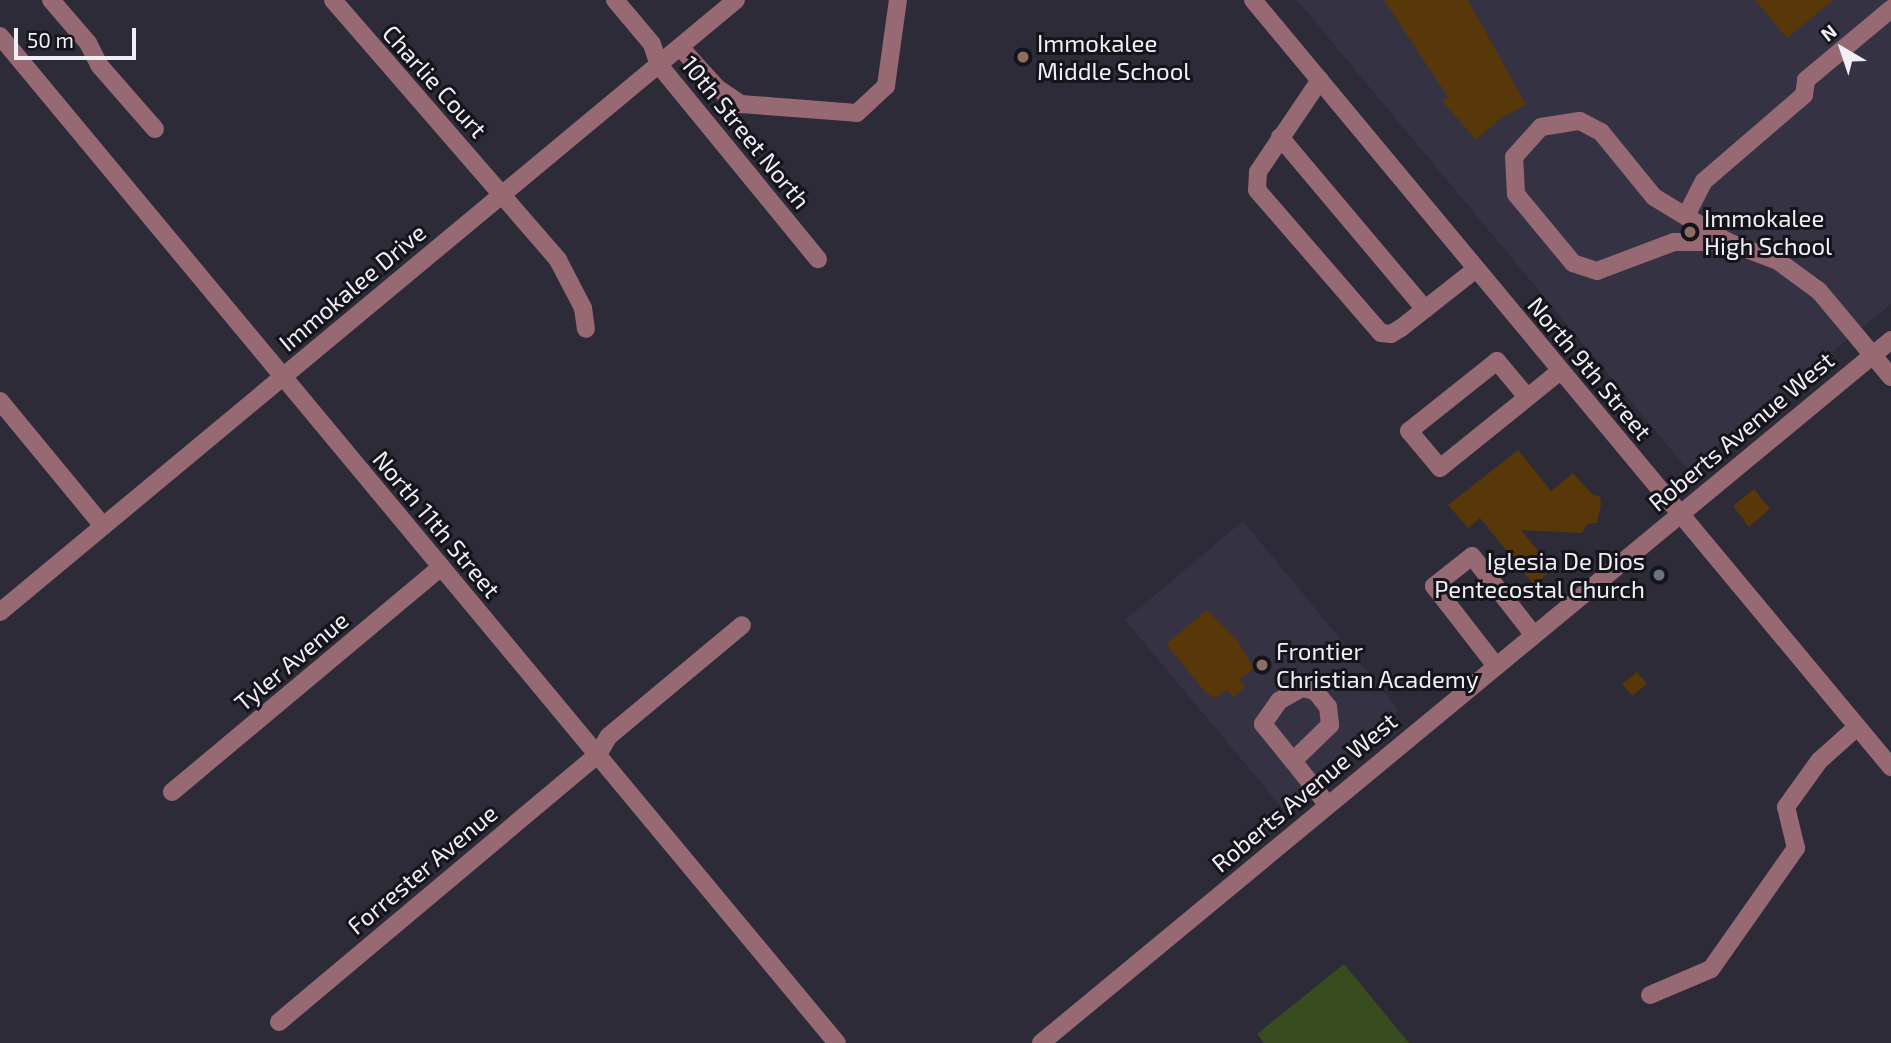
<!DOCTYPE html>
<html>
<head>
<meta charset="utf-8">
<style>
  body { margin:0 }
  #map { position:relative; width:1891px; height:1043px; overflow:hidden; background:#2d2b37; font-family:"Exo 2",sans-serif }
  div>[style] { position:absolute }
  .built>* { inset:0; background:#353244 }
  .green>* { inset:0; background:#384c20 }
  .building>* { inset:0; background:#583708 }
  .minor>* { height:18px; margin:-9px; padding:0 9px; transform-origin:9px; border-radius:9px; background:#976973 }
  .dots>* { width:19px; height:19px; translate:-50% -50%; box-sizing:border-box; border:4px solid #15141a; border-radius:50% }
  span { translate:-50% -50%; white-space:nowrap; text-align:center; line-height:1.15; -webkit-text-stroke:6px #15141a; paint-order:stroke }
  .poi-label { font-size:24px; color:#f0eff7 }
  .left { translate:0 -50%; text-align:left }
  .right { translate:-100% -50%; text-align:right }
  .street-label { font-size:24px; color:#f0eff7 }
  .north { position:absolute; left:1807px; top:14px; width:70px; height:70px; -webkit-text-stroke:5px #15141a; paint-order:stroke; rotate:321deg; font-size:19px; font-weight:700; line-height:28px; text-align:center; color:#f0eff7 }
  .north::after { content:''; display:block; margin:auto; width:24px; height:32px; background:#f0eff7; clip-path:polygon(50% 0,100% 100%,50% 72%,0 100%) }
  .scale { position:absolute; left:14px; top:28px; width:122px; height:32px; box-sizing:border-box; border:4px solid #f0eff7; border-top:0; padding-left:9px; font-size:21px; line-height:24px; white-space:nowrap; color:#f0eff7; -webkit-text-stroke:5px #15141a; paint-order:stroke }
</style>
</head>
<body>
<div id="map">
  <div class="built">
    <i style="clip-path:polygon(1297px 0,1891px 0,1891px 304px,1688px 470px)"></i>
    <i style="clip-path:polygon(1243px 521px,1399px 710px,1283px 809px,1125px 620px)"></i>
  </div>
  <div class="green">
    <i style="clip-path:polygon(1344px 964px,1409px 1043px,1264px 1043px,1257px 1034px)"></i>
  </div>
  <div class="building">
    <i style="clip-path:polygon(1384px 0,1468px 0,1526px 105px,1501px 118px,1476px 140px,1442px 101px,1448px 97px)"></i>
    <i style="clip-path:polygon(1755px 0,1833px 0,1787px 38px)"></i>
    <i style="clip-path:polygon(1518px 450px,1551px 491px,1573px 473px,1593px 495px,1600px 496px,1601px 504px,1597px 523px,1587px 524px,1582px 533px,1521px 530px,1553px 569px,1534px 585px,1480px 518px,1468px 528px,1448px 505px)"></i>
    <i style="clip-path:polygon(1754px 489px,1770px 509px,1749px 527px,1733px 506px)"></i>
    <i style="clip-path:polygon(1207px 610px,1237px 640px,1254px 668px,1239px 680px,1245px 687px,1233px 697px,1227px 689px,1216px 698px,1206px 693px,1166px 644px)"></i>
    <i style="clip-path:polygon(1637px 672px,1647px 684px,1632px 696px,1622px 684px)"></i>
  </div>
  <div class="minor">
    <i style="left:51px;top:0;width:57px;rotate:49.3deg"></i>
    <i style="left:88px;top:43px;width:25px;rotate:63deg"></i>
    <i style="left:99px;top:65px;width:85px;rotate:48.8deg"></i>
    <i style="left:333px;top:0;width:344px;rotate:49.1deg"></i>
    <i style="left:558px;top:260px;width:54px;rotate:62.5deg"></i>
    <i style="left:583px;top:308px;width:21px;rotate:82deg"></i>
    <i style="left:615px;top:0;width:57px;rotate:49.9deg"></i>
    <i style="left:652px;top:44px;width:22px;rotate:72deg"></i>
    <i style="left:659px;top:65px;width:251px;rotate:50.7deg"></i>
    <i style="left:1253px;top:0;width:998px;rotate:50.25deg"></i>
    <i style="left:0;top:36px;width:1309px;rotate:50.27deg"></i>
    <i style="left:680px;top:47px;width:55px;rotate:47.9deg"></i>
    <i style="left:717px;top:88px;width:29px;rotate:34deg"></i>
    <i style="left:741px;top:104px;width:116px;rotate:4.4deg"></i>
    <i style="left:857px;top:113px;width:40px;rotate:-43deg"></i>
    <i style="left:886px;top:86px;width:87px;rotate:-82.1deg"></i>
    <i style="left:1320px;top:80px;width:111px;rotate:124deg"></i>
    <i style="left:1258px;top:172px;width:18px;rotate:93deg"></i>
    <i style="left:1257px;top:190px;width:189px;rotate:49.1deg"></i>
    <i style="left:1381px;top:333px;width:10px;rotate:6deg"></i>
    <i style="left:1391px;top:334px;width:12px;rotate:-31deg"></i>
    <i style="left:1401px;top:328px;width:95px;rotate:-38.2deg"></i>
    <i style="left:1280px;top:137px;width:225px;rotate:49.9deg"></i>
    <i style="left:1686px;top:216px;width:39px;rotate:-63deg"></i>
    <i style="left:1704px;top:181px;width:132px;rotate:-40.7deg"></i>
    <i style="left:1804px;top:95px;width:15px;rotate:-82deg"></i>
    <i style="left:1806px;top:80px;width:111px;rotate:-39.9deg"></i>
    <i style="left:1728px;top:242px;width:54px;rotate:180deg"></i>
    <i style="left:1674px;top:242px;width:82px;rotate:159.4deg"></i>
    <i style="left:1597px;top:271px;width:25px;rotate:-162deg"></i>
    <i style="left:1573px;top:263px;width:89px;rotate:-129.6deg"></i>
    <i style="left:1516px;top:194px;width:37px;rotate:-93deg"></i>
    <i style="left:1514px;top:157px;width:40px;rotate:-48deg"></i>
    <i style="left:1541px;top:127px;width:39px;rotate:-9deg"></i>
    <i style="left:1580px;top:121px;width:24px;rotate:28deg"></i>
    <i style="left:1601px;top:132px;width:84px;rotate:50.8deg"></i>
    <i style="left:1654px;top:197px;width:87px;rotate:31.3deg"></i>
    <i style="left:1728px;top:242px;width:53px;rotate:20.8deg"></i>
    <i style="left:1778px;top:261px;width:51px;rotate:36.2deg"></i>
    <i style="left:1819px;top:291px;width:112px;rotate:50.1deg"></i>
    <i style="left:1527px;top:397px;width:47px;rotate:-129.8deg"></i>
    <i style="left:1497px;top:361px;width:112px;rotate:141.5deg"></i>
    <i style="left:1409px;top:431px;width:48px;rotate:50deg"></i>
    <i style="left:1440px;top:468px;width:154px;rotate:-38.9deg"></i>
    <i style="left:0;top:401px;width:162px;rotate:50.5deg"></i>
    <i style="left:0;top:612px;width:957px;rotate:-39.74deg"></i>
    <i style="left:1496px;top:666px;width:101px;rotate:-127.8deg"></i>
    <i style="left:1434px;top:586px;width:48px;rotate:-38.3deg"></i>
    <i style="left:1472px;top:556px;width:99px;rotate:52deg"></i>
    <i style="left:1293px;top:761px;width:52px;rotate:-44.2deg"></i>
    <i style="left:1330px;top:725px;width:18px;rotate:-96deg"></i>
    <i style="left:1328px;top:707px;width:21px;rotate:-129deg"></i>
    <i style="left:1315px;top:691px;width:13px;rotate:-167deg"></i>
    <i style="left:1302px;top:688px;width:26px;rotate:151deg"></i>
    <i style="left:1279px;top:701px;width:28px;rotate:125deg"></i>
    <i style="left:1263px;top:724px;width:48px;rotate:51deg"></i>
    <i style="left:1293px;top:761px;width:55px;rotate:51.7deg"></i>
    <i style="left:172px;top:792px;width:351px;rotate:-39.9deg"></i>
    <i style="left:1650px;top:995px;width:66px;rotate:-23.1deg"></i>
    <i style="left:1711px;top:969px;width:148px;rotate:-54.9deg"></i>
    <i style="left:1796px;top:848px;width:42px;rotate:-103.7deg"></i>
    <i style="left:1786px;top:807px;width:57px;rotate:-54.3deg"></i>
    <i style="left:1819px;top:761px;width:51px;rotate:-41.8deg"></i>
    <i style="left:279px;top:1022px;width:417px;rotate:-40deg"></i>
    <i style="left:598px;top:754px;width:21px;rotate:-59deg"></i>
    <i style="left:609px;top:736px;width:173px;rotate:-39.8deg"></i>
    <i style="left:1041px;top:1043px;width:1103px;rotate:-39.59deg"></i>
  </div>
  <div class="dots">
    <i style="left:1023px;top:57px;background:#8d6e63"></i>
    <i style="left:1690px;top:232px;background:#8d6e63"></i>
    <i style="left:1659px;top:575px;background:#6b7280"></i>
    <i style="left:1262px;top:665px;background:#8d6e63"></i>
  </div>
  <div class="poi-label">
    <span class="left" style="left:1037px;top:57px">Immokalee<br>Middle School</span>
    <span class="left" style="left:1704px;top:232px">Immokalee<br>High School</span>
    <span class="right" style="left:1645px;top:575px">Iglesia De Dios<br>Pentecostal Church</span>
    <span class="left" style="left:1276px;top:665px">Frontier<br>Christian Academy</span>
  </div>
  <div class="street-label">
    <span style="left:435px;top:81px;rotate:48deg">Charlie Court</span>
    <span style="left:746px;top:132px;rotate:51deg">10th Street North</span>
    <span style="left:352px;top:287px;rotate:-40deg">Immokalee Drive</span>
    <span style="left:1590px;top:368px;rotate:50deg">North 9th Street</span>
    <span style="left:1741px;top:431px;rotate:-40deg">Roberts Avenue West</span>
    <span style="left:437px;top:524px;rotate:50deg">North 11th Street</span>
    <span style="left:291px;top:661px;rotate:-40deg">Tyler Avenue</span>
    <span style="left:1304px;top:792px;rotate:-40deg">Roberts Avenue West</span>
    <span style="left:422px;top:869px;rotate:-40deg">Forrester Avenue</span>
  </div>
  <div class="north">N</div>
  <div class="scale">50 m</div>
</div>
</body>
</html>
